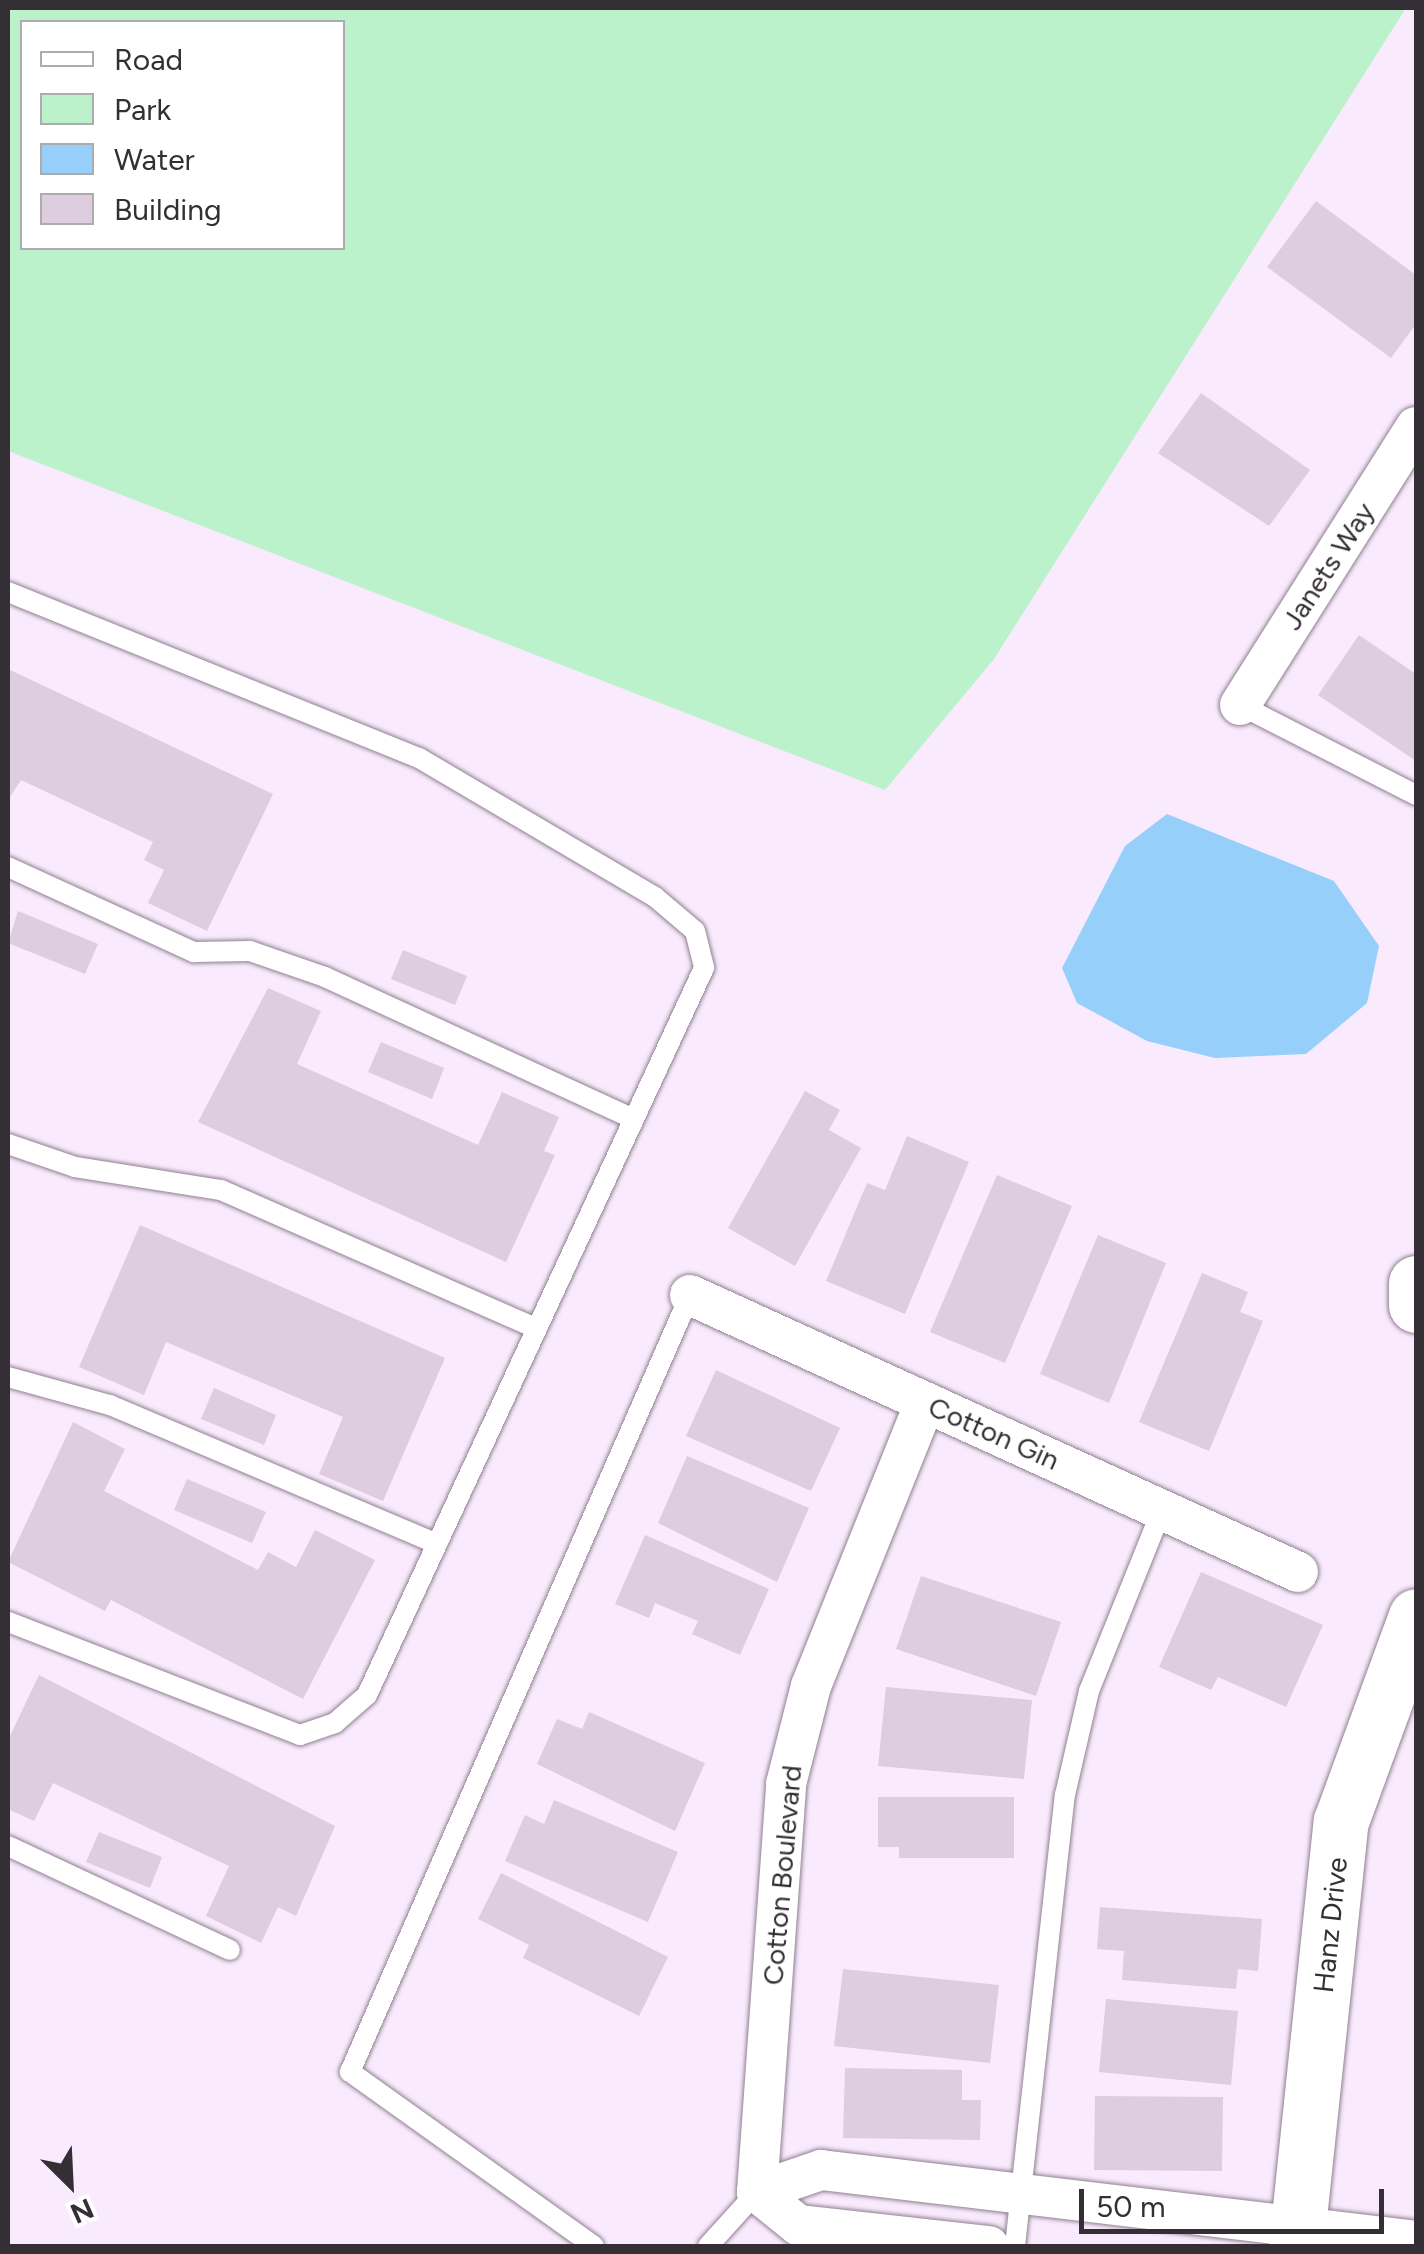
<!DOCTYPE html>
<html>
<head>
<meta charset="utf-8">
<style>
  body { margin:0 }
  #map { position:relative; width:1424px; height:2254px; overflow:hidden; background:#faeafd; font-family:Figtree,sans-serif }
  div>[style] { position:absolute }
  .green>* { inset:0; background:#bbf2cb }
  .water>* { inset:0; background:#96d0fa }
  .building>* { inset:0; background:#ddcddf }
  .roads { filter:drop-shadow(0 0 2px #8f8091) drop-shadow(0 0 2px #8f8091) }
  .lane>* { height:20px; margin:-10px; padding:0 10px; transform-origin:10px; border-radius:10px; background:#fff }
  .street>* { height:40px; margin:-20px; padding:0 20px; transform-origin:20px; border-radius:20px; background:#fff }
  .secondary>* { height:55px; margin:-27.5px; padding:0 27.5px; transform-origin:27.5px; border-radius:27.5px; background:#fff }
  span { translate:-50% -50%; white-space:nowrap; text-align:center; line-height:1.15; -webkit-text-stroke:8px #fff; paint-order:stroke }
  .street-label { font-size:28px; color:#342e35 }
  .frame { position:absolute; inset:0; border:10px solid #342e35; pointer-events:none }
  .legend { position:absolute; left:20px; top:20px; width:325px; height:230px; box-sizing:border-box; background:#fff; border:2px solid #aeabae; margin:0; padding:12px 18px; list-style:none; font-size:30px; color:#342e35 }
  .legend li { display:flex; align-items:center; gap:20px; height:50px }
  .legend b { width:50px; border:2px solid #aeabae }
  .north { position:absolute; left:20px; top:2134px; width:100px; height:100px; -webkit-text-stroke:8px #fff; paint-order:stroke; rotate:156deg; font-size:28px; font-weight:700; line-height:40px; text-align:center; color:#342e35 }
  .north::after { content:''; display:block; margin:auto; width:35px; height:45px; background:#342e35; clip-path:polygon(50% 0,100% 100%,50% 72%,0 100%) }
  .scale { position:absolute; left:1079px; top:2189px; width:305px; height:45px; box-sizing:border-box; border:5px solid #342e35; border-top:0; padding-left:12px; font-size:30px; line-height:35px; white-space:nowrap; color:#342e35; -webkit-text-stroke:8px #fff; paint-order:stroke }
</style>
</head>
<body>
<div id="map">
  <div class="green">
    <i style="clip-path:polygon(evenodd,8px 8px,1406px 8px,994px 659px,885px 790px,8px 451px,8px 8px,22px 22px,342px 22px,342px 248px,22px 248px,22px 22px)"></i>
  </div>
  <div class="water">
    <i style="clip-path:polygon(1167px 814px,1334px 881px,1379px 946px,1367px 1003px,1306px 1054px,1215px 1058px,1147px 1041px,1077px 1003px,1062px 968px,1125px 846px)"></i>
  </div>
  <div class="building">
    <i style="clip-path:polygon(1316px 201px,1416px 275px,1416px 324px,1391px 358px,1267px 267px)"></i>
    <i style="clip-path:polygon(1201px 393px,1310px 470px,1269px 526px,1158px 453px)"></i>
    <i style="clip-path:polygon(1359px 635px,1416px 674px,1416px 761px,1318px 695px)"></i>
    <i style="clip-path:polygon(8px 669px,273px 794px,207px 931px,148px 903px,164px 870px,144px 860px,153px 842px,21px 780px,8px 800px)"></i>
    <i style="clip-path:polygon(18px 911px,98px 944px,85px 974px,8px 943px)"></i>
    <i style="clip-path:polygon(403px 950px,467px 976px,455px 1005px,391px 979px)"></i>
    <i style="clip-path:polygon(268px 988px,321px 1011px,297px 1064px,478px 1145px,502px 1092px,559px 1117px,544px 1151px,555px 1155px,506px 1262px,198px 1122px)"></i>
    <i style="clip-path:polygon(381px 1042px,444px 1068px,432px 1099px,368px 1072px)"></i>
    <i style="clip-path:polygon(805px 1091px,840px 1110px,829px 1130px,861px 1148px,795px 1266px,728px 1228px)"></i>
    <i style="clip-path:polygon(907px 1136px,969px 1162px,905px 1314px,826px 1281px,867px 1183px,885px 1190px)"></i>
    <i style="clip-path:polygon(997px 1175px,1072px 1206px,1005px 1363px,930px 1332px)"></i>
    <i style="clip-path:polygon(140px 1225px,445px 1358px,383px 1501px,319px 1474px,343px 1417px,166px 1342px,144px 1395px,79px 1367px)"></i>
    <i style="clip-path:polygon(1098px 1235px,1166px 1263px,1109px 1403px,1040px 1374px)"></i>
    <i style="clip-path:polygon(1202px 1273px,1248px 1292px,1240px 1312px,1263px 1321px,1209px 1451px,1139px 1422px)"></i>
    <i style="clip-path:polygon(716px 1370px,840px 1428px,811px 1491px,686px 1436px)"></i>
    <i style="clip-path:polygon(214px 1388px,276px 1415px,264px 1445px,201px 1419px)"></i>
    <i style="clip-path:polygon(73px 1422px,125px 1449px,104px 1491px,258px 1570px,268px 1552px,296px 1567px,315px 1530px,375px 1560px,303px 1699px,111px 1600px,105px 1611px,8px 1562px)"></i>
    <i style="clip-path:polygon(687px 1456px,809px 1508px,777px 1582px,658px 1523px)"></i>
    <i style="clip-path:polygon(187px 1479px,266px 1512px,252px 1543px,174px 1510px)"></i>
    <i style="clip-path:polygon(645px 1535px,769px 1589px,740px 1655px,692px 1634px,698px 1621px,655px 1603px,649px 1618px,615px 1604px)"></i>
    <i style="clip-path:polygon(1201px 1572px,1323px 1625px,1286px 1707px,1218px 1677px,1211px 1690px,1159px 1667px)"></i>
    <i style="clip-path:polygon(921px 1576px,1061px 1622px,1036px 1696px,896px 1649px)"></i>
    <i style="clip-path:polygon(39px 1675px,335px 1826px,296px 1916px,278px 1907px,261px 1943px,206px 1916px,229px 1866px,53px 1783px,34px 1821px,8px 1809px,8px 1740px)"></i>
    <i style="clip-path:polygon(886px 1687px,1032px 1700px,1024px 1779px,878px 1766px)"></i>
    <i style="clip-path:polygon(589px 1712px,705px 1763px,675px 1831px,537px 1764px,557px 1719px,582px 1729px)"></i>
    <i style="clip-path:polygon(878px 1797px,1014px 1797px,1014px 1858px,899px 1858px,899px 1847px,878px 1847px)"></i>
    <i style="clip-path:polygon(554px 1800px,678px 1852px,648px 1922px,505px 1861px,525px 1815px,544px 1824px)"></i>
    <i style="clip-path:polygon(99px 1832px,162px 1857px,150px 1888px,86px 1862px)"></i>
    <i style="clip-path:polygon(501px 1873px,668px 1957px,639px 2016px,523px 1958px,529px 1945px,478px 1919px)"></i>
    <i style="clip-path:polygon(1100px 1907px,1262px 1919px,1258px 1971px,1238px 1969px,1236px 1989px,1122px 1980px,1124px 1951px,1097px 1949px)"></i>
    <i style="clip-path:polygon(843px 1969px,999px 1985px,990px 2063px,834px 2046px)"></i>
    <i style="clip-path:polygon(1106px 1999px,1238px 2011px,1231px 2085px,1099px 2072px)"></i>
    <i style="clip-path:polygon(845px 2068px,962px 2070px,962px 2100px,981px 2100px,980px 2140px,843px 2138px)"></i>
    <i style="clip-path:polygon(1095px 2096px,1223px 2097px,1222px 2171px,1094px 2170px)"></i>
  </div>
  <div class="roads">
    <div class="lane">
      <i style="left:8px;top:592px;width:443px;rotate:22deg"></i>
      <i style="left:419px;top:758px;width:274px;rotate:30.5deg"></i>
      <i style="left:655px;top:897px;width:52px;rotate:40.4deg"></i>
      <i style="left:695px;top:931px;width:38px;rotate:76deg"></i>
      <i style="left:704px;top:968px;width:801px;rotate:114.87deg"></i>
      <i style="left:367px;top:1695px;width:43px;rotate:138.8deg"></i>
      <i style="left:335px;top:1723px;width:37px;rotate:161deg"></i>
      <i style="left:300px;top:1735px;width:313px;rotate:-158.8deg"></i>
      <i style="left:1240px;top:705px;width:198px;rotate:27.1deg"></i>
      <i style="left:8px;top:867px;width:205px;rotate:24.6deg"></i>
      <i style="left:194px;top:952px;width:56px;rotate:-1deg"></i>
      <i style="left:250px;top:951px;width:79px;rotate:19.1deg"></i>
      <i style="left:325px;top:977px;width:340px;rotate:24.7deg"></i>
      <i style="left:8px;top:1144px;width:71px;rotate:18.9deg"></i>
      <i style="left:75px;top:1167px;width:148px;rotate:9deg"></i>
      <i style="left:221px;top:1190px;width:345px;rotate:23.7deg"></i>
      <i style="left:8px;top:1377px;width:106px;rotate:15.4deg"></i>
      <i style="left:110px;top:1405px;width:355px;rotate:23deg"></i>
      <i style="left:8px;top:1846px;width:245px;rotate:25.1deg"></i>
      <i style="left:594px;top:2246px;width:300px;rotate:-144.5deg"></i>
      <i style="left:350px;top:2072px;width:848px;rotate:-66.37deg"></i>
      <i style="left:708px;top:2246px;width:73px;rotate:-47.8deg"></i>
      <i style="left:1015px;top:2246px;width:454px;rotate:-83.7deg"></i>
      <i style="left:1065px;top:1795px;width:107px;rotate:-77deg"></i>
      <i style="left:1089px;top:1691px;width:196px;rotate:-68.1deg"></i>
    </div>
    <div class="street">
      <i style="left:1240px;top:705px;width:329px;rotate:-57.7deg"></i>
      <i style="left:690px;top:1295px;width:668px;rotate:24.49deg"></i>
      <i style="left:757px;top:2192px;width:409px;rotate:-85.9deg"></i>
      <i style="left:786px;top:1784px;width:101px;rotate:-75.7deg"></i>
      <i style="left:811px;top:1686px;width:305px;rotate:-68.1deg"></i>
      <i style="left:757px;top:2192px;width:68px;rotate:-19deg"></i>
      <i style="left:821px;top:2170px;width:599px;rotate:6.8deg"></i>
      <i style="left:757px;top:2192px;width:53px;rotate:38.8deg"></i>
      <i style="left:798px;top:2225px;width:192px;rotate:6.3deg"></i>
    </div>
    <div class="secondary">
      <i style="left:1416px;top:1283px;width:22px;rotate:90deg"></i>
      <i style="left:1296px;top:2246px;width:427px;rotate:-84deg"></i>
      <i style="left:1341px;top:1821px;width:218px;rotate:-69.9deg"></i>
    </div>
  </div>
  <div class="street-label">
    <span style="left:1328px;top:566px;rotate:-57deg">Janets Way</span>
    <span style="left:994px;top:1433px;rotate:24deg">Cotton Gin</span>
    <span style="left:782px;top:1875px;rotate:-85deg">Cotton Boulevard</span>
    <span style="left:1330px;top:1925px;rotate:-84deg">Hanz Drive</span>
  </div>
  <div class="frame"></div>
  <ul class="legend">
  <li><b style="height:12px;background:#fff"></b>Road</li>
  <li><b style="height:28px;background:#bbf2cb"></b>Park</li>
  <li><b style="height:28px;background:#96d0fa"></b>Water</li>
  <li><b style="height:28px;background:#ddcddf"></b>Building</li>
  </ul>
  <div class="north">N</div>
  <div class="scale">50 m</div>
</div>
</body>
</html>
